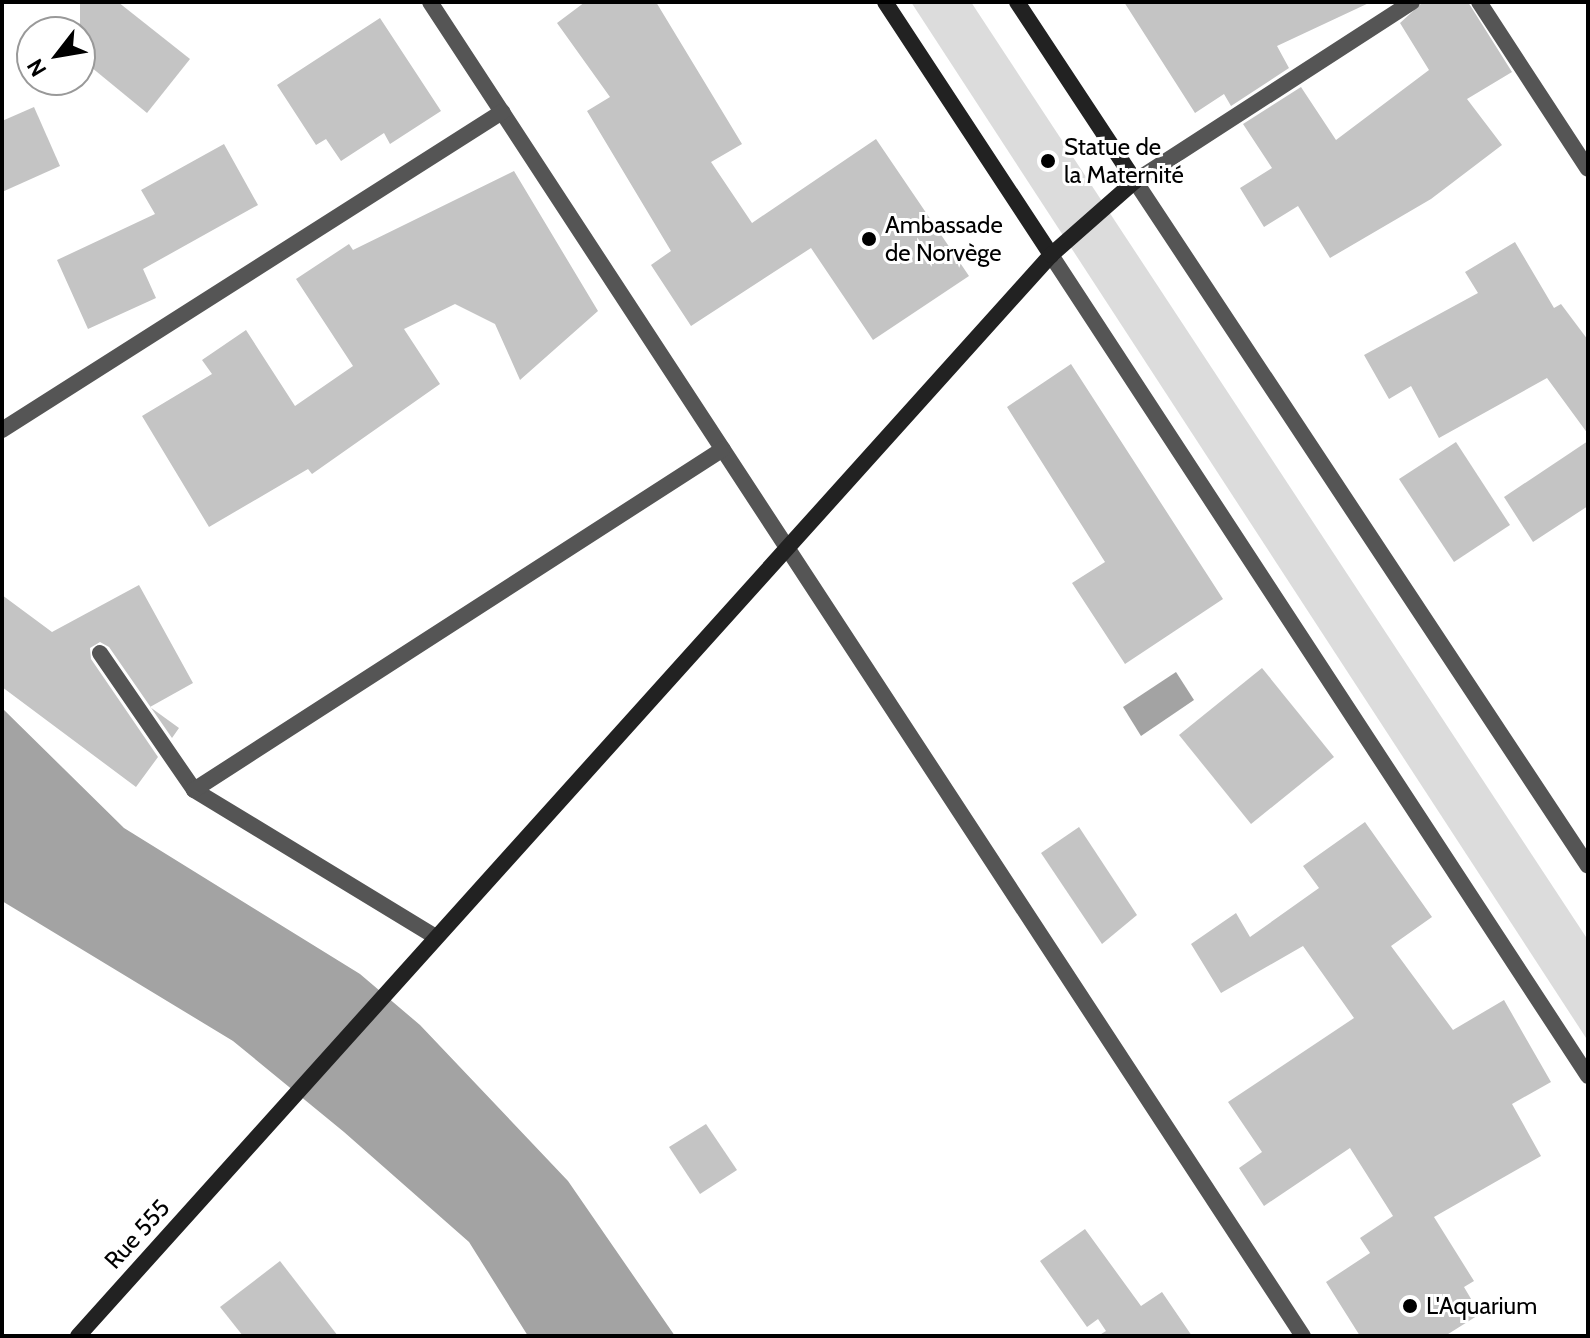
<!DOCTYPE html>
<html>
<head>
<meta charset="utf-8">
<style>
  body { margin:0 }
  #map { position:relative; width:1590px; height:1338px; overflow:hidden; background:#fff; font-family:Cabin,sans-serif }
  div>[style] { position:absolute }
  .green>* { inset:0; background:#dcdcdc }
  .water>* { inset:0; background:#a3a3a3 }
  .building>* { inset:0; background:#c4c4c4 }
  .street>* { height:16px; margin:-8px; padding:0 8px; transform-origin:8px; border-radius:8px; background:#555 }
  .secondary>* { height:16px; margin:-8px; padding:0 8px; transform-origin:8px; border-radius:8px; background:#222 }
  .dots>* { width:22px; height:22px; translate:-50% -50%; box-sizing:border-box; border:4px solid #fff; border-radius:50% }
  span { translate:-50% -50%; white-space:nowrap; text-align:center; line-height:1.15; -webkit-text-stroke:6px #fff; paint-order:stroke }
  .poi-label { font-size:24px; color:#000 }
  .left { translate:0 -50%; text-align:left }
  .street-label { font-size:24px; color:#000 }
  .frame { position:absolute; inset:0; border:4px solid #000; pointer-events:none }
  .north { position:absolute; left:16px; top:16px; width:80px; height:80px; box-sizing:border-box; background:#fff; border:2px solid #999; border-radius:50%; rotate:239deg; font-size:22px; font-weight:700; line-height:32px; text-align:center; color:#000 }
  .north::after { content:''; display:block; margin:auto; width:28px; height:36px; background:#000; clip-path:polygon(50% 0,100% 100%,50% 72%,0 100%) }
</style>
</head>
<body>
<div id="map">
  <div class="green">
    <i style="clip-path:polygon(911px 2px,971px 2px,1588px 940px,1588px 1041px)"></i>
  </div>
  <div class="water">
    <i style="clip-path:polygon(1176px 672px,1194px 700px,1141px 736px,1123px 707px)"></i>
    <i style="clip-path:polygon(2px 708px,124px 828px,360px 974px,420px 1025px,568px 1181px,675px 1336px,528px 1336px,469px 1242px,344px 1132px,233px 1041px,2px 901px)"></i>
  </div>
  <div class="building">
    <i style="clip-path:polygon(80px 2px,118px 2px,190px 59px,147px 113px,80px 58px)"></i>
    <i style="clip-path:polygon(585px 2px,656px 2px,742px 144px,711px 162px,752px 223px,876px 139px,969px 276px,873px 340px,811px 248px,691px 326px,651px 265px,671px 251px,587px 111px,610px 97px,557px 23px)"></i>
    <i style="clip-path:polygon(1124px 2px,1371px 2px,1277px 46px,1289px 68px,1231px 106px,1224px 94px,1195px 113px)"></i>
    <i style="clip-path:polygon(1423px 2px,1468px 2px,1512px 72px,1467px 99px,1502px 145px,1431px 199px,1330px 258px,1298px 206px,1264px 227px,1240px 188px,1272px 168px,1243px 124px,1301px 87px,1336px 140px,1429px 70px,1400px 23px)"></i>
    <i style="clip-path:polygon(380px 18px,441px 111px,390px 144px,384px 133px,341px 161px,326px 139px,316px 145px,277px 85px)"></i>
    <i style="clip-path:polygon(34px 107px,60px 166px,2px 192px,2px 121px)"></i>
    <i style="clip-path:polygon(224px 144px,258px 205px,143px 269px,156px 298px,88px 329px,57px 260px,155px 214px,141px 190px)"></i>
    <i style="clip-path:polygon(514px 171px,598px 311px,520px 380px,495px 324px,455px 304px,404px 329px,440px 384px,312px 474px,308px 469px,209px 527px,142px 416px,212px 374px,202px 360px,246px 330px,295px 406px,353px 366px,296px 279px,349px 244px,353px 250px)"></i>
    <i style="clip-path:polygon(1515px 242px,1554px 308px,1561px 304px,1588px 340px,1588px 434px,1547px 378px,1439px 438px,1411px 386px,1389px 399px,1364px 355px,1478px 293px,1465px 272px)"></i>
    <i style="clip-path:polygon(1071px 364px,1223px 599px,1125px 664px,1072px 583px,1105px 562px,1007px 407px)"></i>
    <i style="clip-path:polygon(1588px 441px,1588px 506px,1533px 542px,1504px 497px)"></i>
    <i style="clip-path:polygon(1456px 442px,1510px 525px,1454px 562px,1399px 479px)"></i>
    <i style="clip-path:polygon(139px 585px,193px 683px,150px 707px,179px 728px,172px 738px,109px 647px,100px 642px,90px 648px,91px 659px,158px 757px,136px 787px,2px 687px,2px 595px,52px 632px)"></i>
    <i style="clip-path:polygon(1262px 668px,1334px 757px,1251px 824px,1179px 735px)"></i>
    <i style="clip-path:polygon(1365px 822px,1432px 917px,1391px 946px,1453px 1030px,1504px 1000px,1551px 1082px,1512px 1104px,1541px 1156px,1434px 1217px,1474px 1281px,1464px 1287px,1480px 1314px,1445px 1336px,1360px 1336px,1326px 1282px,1370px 1253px,1360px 1238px,1393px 1216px,1350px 1148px,1264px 1206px,1239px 1168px,1262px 1152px,1228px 1102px,1354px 1018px,1303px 946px,1221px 993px,1191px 944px,1236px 913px,1250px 937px,1319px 888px,1303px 866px)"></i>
    <i style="clip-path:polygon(1079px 827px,1137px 915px,1102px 944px,1041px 853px)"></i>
    <i style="clip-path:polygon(706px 1124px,737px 1170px,700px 1194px,669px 1147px)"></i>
    <i style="clip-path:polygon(1085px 1229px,1141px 1306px,1162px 1292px,1192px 1336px,1098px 1336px,1106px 1331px,1098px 1319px,1087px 1327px,1040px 1261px)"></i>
    <i style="clip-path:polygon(280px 1261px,338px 1336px,243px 1336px,220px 1307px)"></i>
  </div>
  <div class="street">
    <i style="left:430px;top:2px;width:1594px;rotate:56.8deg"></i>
    <i style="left:1412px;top:2px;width:330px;rotate:147.1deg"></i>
    <i style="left:1135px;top:181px;width:821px;rotate:56.52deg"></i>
    <i style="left:1479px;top:2px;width:199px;rotate:56.9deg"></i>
    <i style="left:1051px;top:255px;width:981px;rotate:56.81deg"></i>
    <i style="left:2px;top:430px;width:593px;rotate:-32.46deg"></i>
    <i style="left:100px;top:653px;width:166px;rotate:55.5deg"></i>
    <i style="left:194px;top:790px;width:283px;rotate:31.3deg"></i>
    <i style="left:194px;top:790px;width:629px;rotate:-32.81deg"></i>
  </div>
  <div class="secondary">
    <i style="left:885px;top:2px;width:303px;rotate:56.7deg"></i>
    <i style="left:78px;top:1336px;width:1454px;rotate:-48.01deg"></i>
    <i style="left:1051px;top:255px;width:112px;rotate:-41.4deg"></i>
    <i style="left:1135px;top:181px;width:214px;rotate:-123.4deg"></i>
  </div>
  <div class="dots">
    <i style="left:1048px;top:161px;background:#000"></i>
    <i style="left:869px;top:239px;background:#000"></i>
    <i style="left:1410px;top:1306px;background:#000"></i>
  </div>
  <div class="poi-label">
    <span class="left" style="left:1064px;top:161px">Statue de<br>la Maternité</span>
    <span class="left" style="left:885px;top:239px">Ambassade<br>de Norvège</span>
    <span class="left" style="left:1426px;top:1306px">L'Aquarium</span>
  </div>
  <div class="street-label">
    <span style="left:137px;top:1234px;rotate:-48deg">Rue 555</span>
  </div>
  <div class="frame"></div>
  <div class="north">N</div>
</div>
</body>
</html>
